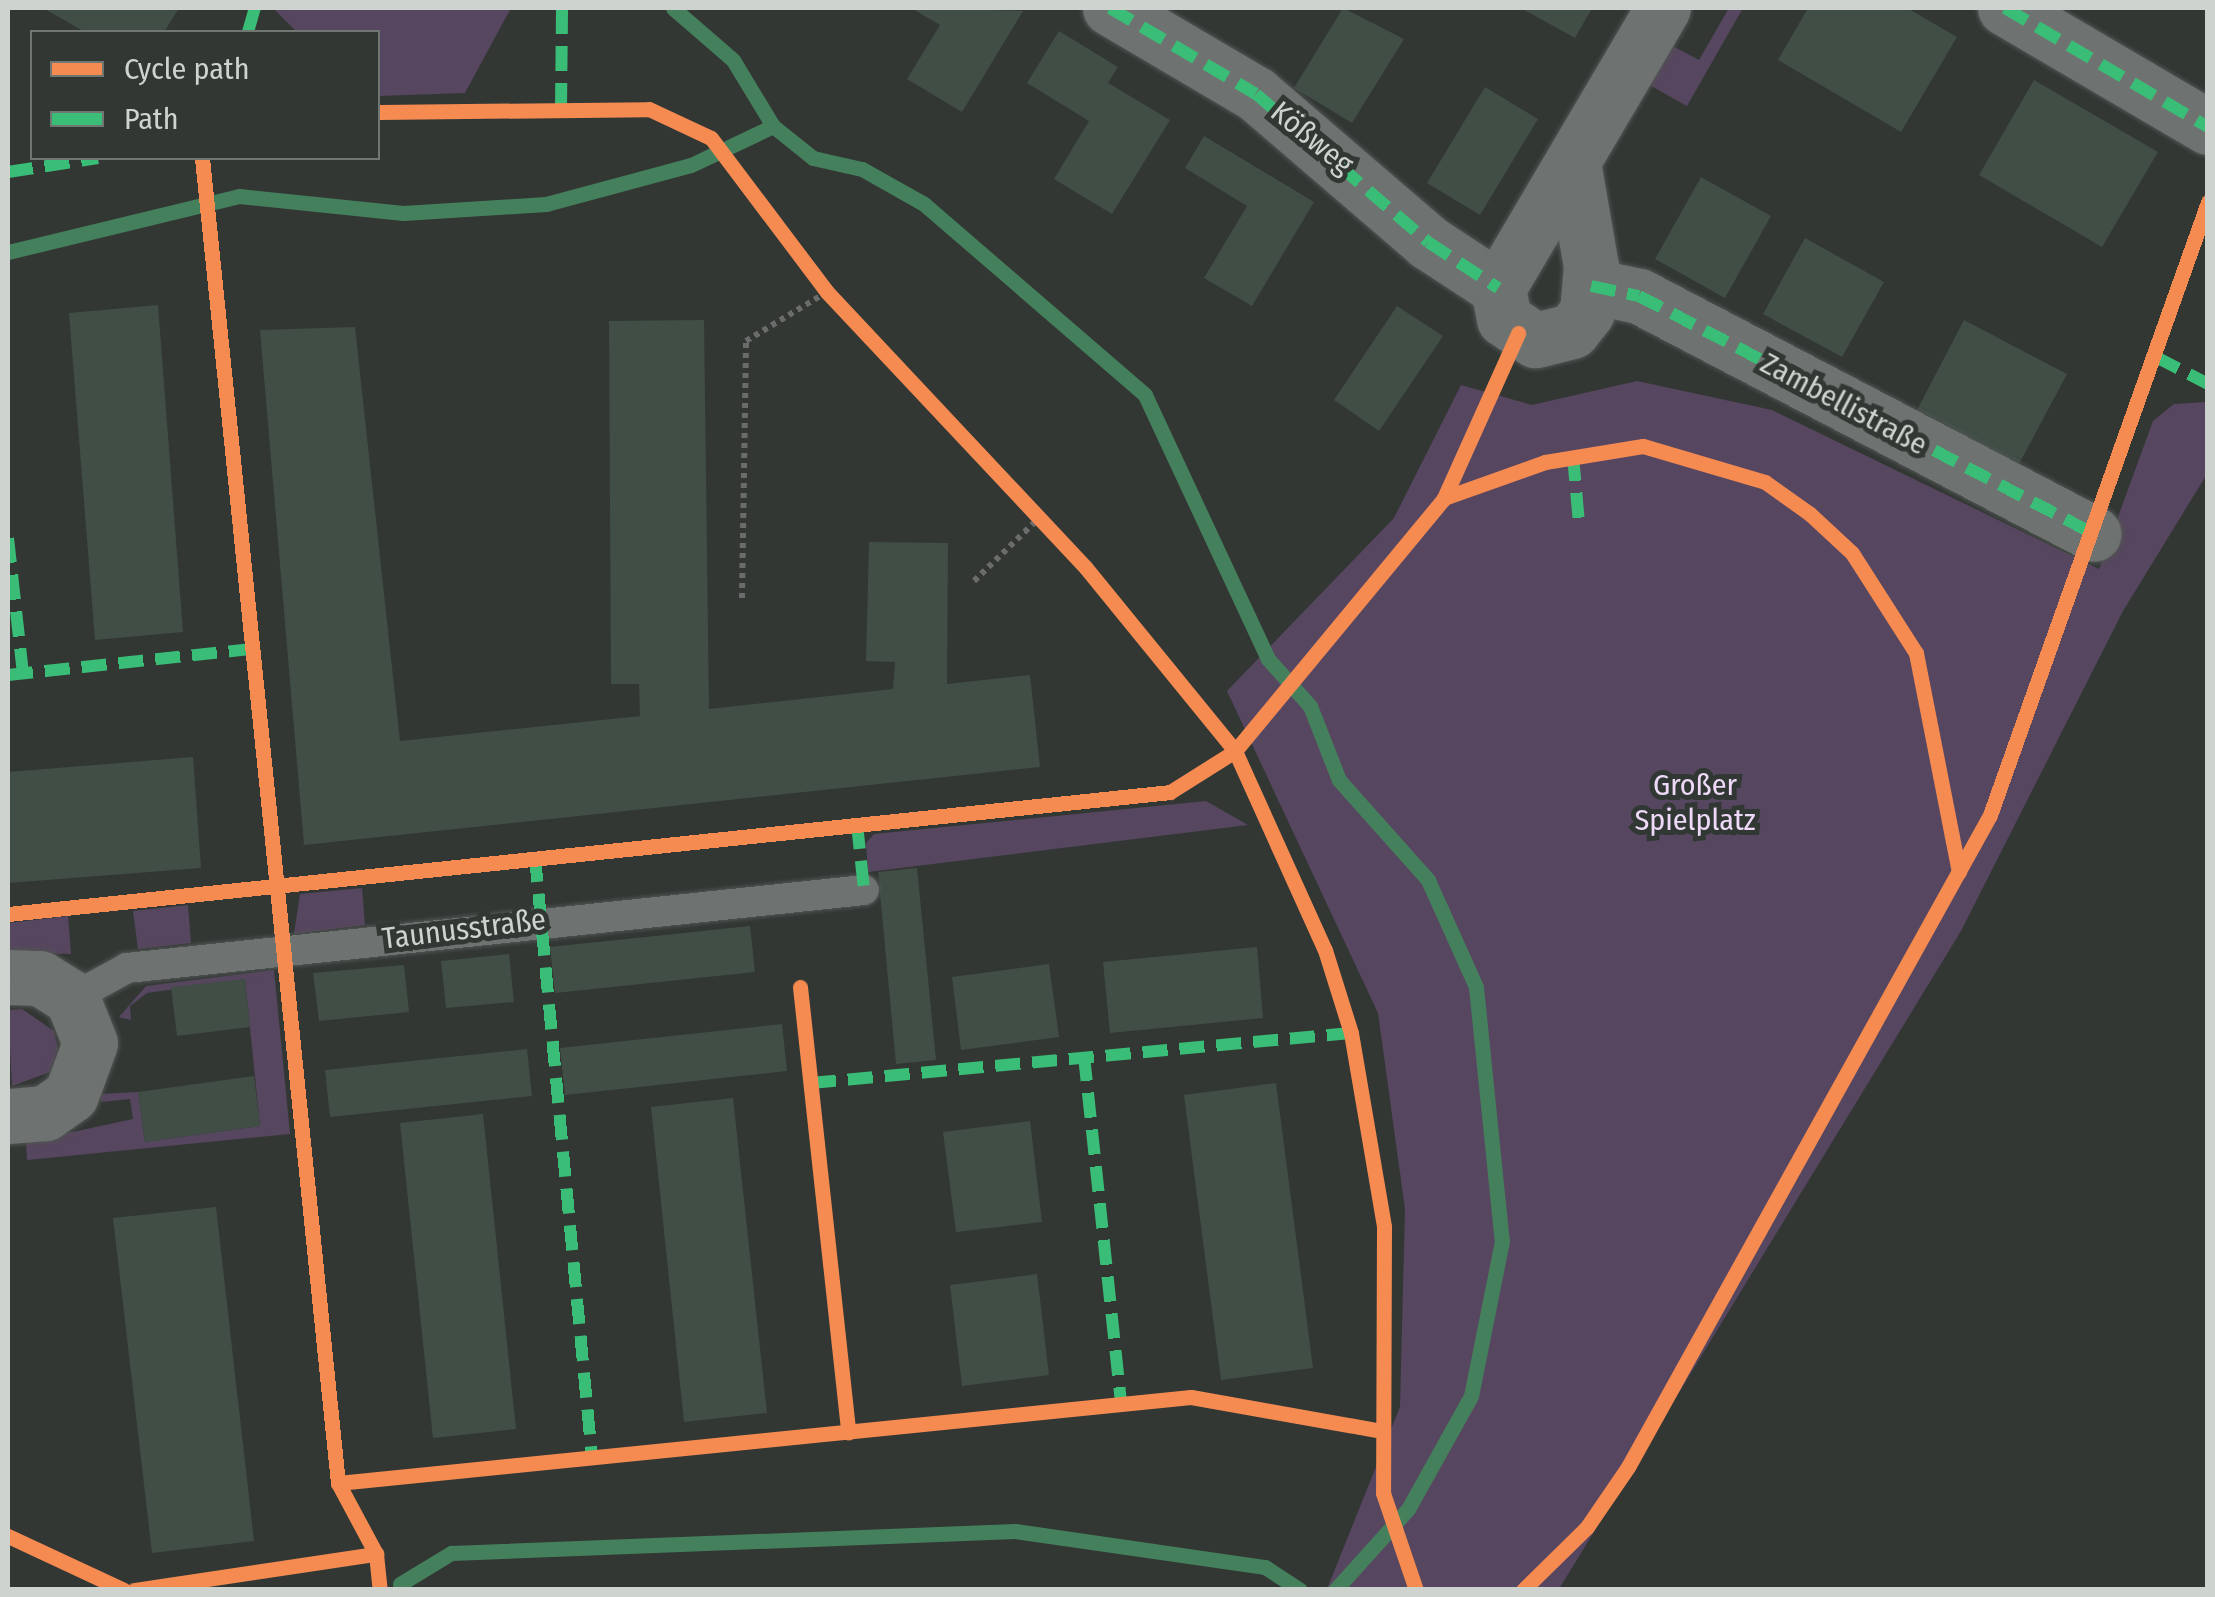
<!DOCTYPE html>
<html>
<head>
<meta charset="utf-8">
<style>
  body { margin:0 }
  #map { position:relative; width:2215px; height:1597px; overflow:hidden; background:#323734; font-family:"Fira Sans Condensed",sans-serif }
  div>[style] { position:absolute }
  .green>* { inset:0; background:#57465f }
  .stream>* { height:15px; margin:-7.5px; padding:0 7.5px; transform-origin:7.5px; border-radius:7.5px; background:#45805d }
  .building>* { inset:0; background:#404e46 }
  .path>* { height:6px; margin-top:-3px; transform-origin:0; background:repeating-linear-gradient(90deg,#696c6a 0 5px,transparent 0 10px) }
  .roads { filter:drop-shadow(0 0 2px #515553) drop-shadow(0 0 2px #515553) }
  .service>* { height:30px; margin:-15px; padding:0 15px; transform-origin:15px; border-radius:15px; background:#6e7270 }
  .minor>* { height:55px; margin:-27.5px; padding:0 27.5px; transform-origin:27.5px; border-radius:27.5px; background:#6e7270 }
  .quiet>* { height:12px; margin-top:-6px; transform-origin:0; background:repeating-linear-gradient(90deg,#3abd76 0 25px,transparent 0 37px) }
  .cycleway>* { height:15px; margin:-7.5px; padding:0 7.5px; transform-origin:7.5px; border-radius:7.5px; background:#f68b52 }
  span { translate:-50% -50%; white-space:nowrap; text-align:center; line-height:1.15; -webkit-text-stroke:10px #313833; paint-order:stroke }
  .street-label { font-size:30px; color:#ced3d0 }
  .park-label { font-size:30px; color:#eed9f8 }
  .frame { position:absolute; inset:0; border:10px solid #ced3d0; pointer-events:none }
  .legend { position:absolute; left:30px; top:30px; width:350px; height:130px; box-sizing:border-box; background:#313833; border:2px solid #707672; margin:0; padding:12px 18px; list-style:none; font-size:30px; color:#ced3d0 }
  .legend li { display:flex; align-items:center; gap:20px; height:50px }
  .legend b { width:50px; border:2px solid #707672 }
</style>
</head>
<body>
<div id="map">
  <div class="green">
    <i style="clip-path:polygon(273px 8px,511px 8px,465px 93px,378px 96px,378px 32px,297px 32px)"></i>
    <i style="clip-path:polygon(1729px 8px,1743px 8px,1687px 106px,1644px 82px,1667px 43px,1699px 60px)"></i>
    <i style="clip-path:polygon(1637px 381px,1772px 410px,2099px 569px,2153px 421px,2174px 404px,2207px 402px,2207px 474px,2123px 611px,1961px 931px,1559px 1589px,1327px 1589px,1400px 1407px,1405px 1209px,1378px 1013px,1227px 691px,1394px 518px,1461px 385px,1532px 405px)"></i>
    <i style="clip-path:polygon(1206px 801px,1248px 825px,868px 872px,866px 843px,874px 834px)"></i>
    <i style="clip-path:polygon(362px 888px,365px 925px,294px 934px,300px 894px)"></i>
    <i style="clip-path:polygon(188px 905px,191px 943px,138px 949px,133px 911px)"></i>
    <i style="clip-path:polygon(68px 916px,71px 954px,8px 953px,8px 923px)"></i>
    <i style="clip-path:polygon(274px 970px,290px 1134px,27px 1160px,26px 1142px,133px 1119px,130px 1099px,101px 1102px,101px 1094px,138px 1092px,145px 1142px,260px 1126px,245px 979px,147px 993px,130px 1006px,131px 1020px,119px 1017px,146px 986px)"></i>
    <i style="clip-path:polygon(22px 1009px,54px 1031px,58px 1049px,50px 1072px,12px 1086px,8px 1010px)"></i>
  </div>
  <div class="stream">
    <i style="left:673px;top:8px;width:79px;rotate:40.9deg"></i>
    <i style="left:733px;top:60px;width:77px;rotate:58.8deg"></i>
    <i style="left:773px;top:126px;width:51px;rotate:38.7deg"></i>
    <i style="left:813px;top:158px;width:50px;rotate:12.7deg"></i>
    <i style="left:862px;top:169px;width:71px;rotate:29.4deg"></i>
    <i style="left:924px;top:204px;width:292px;rotate:40.8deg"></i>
    <i style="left:1145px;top:395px;width:291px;rotate:65deg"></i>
    <i style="left:1268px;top:659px;width:63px;rotate:48.2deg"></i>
    <i style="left:1310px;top:706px;width:79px;rotate:68.6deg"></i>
    <i style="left:1339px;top:780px;width:134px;rotate:48.3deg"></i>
    <i style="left:1428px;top:880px;width:117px;rotate:65.8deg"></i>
    <i style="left:1476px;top:987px;width:255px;rotate:84.2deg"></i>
    <i style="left:1502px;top:1241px;width:158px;rotate:101.3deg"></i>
    <i style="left:1471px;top:1396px;width:129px;rotate:119.1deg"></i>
    <i style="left:1408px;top:1509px;width:109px;rotate:132deg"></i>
    <i style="left:8px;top:252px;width:238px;rotate:-13.6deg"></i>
    <i style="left:239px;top:196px;width:165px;rotate:5.9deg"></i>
    <i style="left:403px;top:213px;width:143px;rotate:-3.6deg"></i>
    <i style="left:546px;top:204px;width:150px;rotate:-15.1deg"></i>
    <i style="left:691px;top:165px;width:91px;rotate:-25.4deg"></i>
    <i style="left:400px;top:1584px;width:60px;rotate:-31.3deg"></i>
    <i style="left:451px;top:1553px;width:564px;rotate:-2.23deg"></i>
    <i style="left:1015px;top:1531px;width:253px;rotate:8.2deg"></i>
    <i style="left:1265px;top:1567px;width:42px;rotate:33.3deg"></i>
  </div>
  <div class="building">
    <i style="clip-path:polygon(43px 8px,179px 8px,164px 32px,85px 32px)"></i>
    <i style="clip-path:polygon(911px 8px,1023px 11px,962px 112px,907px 79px,940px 25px)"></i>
    <i style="clip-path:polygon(1343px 8px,1404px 39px,1352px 123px,1294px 88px)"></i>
    <i style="clip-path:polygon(1521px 8px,1592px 8px,1575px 38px)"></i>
    <i style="clip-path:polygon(1808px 8px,1907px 8px,1957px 37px,1901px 132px,1778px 60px)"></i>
    <i style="clip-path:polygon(1059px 31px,1118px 67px,1108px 83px,1170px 120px,1112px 214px,1054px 179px,1089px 121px,1027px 83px)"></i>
    <i style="clip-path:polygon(2034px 80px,2158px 152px,2102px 247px,1979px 175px)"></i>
    <i style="clip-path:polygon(1485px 87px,1538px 119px,1480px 215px,1427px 183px)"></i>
    <i style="clip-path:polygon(1204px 136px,1314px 202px,1252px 306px,1204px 278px,1247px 206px,1185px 168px)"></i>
    <i style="clip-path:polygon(1701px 177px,1771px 216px,1725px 298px,1655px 259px)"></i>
    <i style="clip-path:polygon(1805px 238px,1884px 282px,1842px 357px,1763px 314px)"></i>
    <i style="clip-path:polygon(158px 305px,183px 632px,95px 640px,69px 313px)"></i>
    <i style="clip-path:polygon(1397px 306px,1443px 336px,1379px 431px,1334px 400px)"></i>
    <i style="clip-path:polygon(704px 320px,709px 709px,893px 689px,895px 662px,866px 661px,869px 542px,948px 543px,947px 684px,1030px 675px,1040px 767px,304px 845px,260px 330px,355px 327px,400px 741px,640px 716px,639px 684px,611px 684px,609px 321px)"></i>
    <i style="clip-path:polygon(1964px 320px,2067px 374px,2019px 464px,1917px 410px)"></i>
    <i style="clip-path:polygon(193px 757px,201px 868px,8px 883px,8px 772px)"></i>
    <i style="clip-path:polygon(917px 868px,936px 1060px,896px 1064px,878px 872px)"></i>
    <i style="clip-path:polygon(750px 926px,755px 972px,555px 993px,550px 947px)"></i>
    <i style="clip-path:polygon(1257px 947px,1263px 1018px,1110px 1033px,1103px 962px)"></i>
    <i style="clip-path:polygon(509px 954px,514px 1002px,446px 1008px,441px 961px)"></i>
    <i style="clip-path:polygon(1049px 964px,1059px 1037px,961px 1050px,952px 977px)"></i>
    <i style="clip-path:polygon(404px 965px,409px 1012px,319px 1021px,313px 973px)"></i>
    <i style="clip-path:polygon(245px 979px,250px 1027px,177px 1036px,171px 987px)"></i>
    <i style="clip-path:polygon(782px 1024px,787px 1071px,565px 1095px,560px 1048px)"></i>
    <i style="clip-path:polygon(527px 1049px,532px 1096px,330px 1117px,325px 1070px)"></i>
    <i style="clip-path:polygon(254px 1076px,260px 1126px,145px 1142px,138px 1092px)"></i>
    <i style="clip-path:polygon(1276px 1083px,1313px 1368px,1221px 1380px,1184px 1095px)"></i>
    <i style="clip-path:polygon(733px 1098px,767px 1413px,684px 1422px,651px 1107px)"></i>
    <i style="clip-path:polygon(483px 1114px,516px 1429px,433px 1438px,400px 1123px)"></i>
    <i style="clip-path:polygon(1030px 1121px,1042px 1222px,956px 1232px,943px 1132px)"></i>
    <i style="clip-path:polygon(216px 1207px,254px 1541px,152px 1553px,113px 1218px)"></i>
    <i style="clip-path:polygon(1037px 1274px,1049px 1375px,962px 1386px,950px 1285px)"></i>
  </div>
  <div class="path">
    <i style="left:974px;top:581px;width:92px;rotate:-44.1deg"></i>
    <i style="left:742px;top:598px;width:257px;rotate:-89.1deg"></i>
    <i style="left:746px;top:341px;width:95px;rotate:-31.2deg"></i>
  </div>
  <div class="roads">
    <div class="service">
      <i style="left:72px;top:998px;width:63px;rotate:-28.6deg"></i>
      <i style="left:127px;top:968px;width:741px;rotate:-6.04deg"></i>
    </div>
    <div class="minor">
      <i style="left:1110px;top:8px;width:169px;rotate:30.5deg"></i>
      <i style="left:1256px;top:94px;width:227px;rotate:40.7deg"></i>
      <i style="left:1428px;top:242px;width:84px;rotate:33.3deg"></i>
      <i style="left:2005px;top:8px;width:235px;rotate:30.4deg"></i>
      <i style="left:1574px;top:168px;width:99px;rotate:80.2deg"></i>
      <i style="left:1591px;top:266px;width:46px;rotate:95deg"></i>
      <i style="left:1587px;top:312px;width:24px;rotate:128deg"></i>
      <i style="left:1572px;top:331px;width:38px;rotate:166deg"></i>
      <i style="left:1535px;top:340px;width:37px;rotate:-146deg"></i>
      <i style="left:1504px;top:319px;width:32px;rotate:-101deg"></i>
      <i style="left:1498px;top:288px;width:325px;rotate:-59.5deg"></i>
      <i style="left:1591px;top:286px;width:49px;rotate:11.8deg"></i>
      <i style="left:1639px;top:296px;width:513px;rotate:27.61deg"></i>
      <i style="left:8px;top:977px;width:32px;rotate:2deg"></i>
      <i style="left:40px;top:978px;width:38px;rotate:32deg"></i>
      <i style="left:72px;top:998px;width:48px;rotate:68.2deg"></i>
      <i style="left:90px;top:1043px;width:55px;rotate:110.1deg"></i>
      <i style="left:71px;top:1095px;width:32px;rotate:145deg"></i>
      <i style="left:45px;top:1113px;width:37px;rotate:175deg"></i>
    </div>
  </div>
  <div class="quiet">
    <i style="left:1110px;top:8px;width:169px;rotate:30.5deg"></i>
    <i style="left:1256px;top:94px;width:227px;rotate:40.7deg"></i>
    <i style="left:1428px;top:242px;width:84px;rotate:33.3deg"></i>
    <i style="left:2005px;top:8px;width:235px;rotate:30.4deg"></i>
    <i style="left:248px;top:32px;width:25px;rotate:-74deg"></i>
    <i style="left:561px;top:108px;width:100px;rotate:-89.4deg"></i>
    <i style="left:8px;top:172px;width:91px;rotate:-8.8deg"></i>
    <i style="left:1591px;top:286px;width:49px;rotate:11.8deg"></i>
    <i style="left:1639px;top:296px;width:513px;rotate:27.61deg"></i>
    <i style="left:2156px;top:357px;width:59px;rotate:27.4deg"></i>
    <i style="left:1573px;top:456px;width:67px;rotate:84.9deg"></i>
    <i style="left:8px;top:538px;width:137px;rotate:83.7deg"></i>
    <i style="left:8px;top:675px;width:246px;rotate:-6.1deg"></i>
    <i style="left:857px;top:824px;width:66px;rotate:83.9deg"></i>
    <i style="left:535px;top:857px;width:604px;rotate:84.58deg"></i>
    <i style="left:1084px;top:1056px;width:351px;rotate:83.9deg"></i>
    <i style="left:811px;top:1083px;width:542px;rotate:-5.29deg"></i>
  </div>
  <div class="cycleway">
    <i style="left:378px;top:112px;width:271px;rotate:-0.6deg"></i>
    <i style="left:649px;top:109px;width:68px;rotate:25.1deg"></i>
    <i style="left:711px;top:138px;width:193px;rotate:53deg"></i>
    <i style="left:827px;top:292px;width:378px;rotate:46.8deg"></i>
    <i style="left:1086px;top:568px;width:236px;rotate:50.8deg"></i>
    <i style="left:1235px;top:751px;width:218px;rotate:65.7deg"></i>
    <i style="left:1325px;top:950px;width:87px;rotate:72.6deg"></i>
    <i style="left:1351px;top:1033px;width:197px;rotate:80.3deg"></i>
    <i style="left:1384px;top:1227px;width:266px;rotate:90.2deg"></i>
    <i style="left:1383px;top:1493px;width:102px;rotate:71.2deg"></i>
    <i style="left:202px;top:158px;width:1332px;rotate:84.14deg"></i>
    <i style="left:338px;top:1483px;width:81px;rotate:61.8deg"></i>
    <i style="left:376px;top:1554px;width:36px;rotate:84deg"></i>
    <i style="left:1444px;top:498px;width:107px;rotate:-19.6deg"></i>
    <i style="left:1545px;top:462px;width:99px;rotate:-9.3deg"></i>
    <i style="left:1643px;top:446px;width:127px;rotate:16.4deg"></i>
    <i style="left:1765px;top:482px;width:55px;rotate:35.4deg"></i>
    <i style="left:1810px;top:514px;width:57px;rotate:42.9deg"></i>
    <i style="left:1852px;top:553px;width:119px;rotate:57.4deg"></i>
    <i style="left:1916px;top:653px;width:223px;rotate:78.9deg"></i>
    <i style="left:8px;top:914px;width:1168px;rotate:-5.99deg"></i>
    <i style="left:1170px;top:792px;width:77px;rotate:-32.2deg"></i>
    <i style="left:1235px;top:751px;width:328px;rotate:-50.4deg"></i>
    <i style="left:1444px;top:498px;width:181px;rotate:-65.8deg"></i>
    <i style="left:800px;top:987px;width:448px;rotate:83.8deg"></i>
    <i style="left:338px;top:1483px;width:857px;rotate:-5.76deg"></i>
    <i style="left:1191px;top:1397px;width:193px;rotate:10.1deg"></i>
    <i style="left:8px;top:1536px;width:128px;rotate:25deg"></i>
    <i style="left:134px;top:1590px;width:245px;rotate:-8.5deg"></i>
    <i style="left:1523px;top:1590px;width:90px;rotate:-44.5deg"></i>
    <i style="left:1587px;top:1527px;width:73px;rotate:-55.7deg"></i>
    <i style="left:1628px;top:1467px;width:746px;rotate:-60.96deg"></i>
    <i style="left:1990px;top:815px;width:651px;rotate:-70.42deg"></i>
  </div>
  <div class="street-label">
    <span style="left:1312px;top:138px;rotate:39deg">Kößweg</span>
    <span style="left:1844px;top:404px;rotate:28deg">Zambellistraße</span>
    <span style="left:464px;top:929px;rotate:-7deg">Taunusstraße</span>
  </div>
  <div class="park-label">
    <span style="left:1695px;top:802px">Großer<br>Spielplatz</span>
  </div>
  <div class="frame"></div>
  <ul class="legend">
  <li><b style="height:12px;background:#f68b52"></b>Cycle path</li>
  <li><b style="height:12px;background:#3abd76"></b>Path</li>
  </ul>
</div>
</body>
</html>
